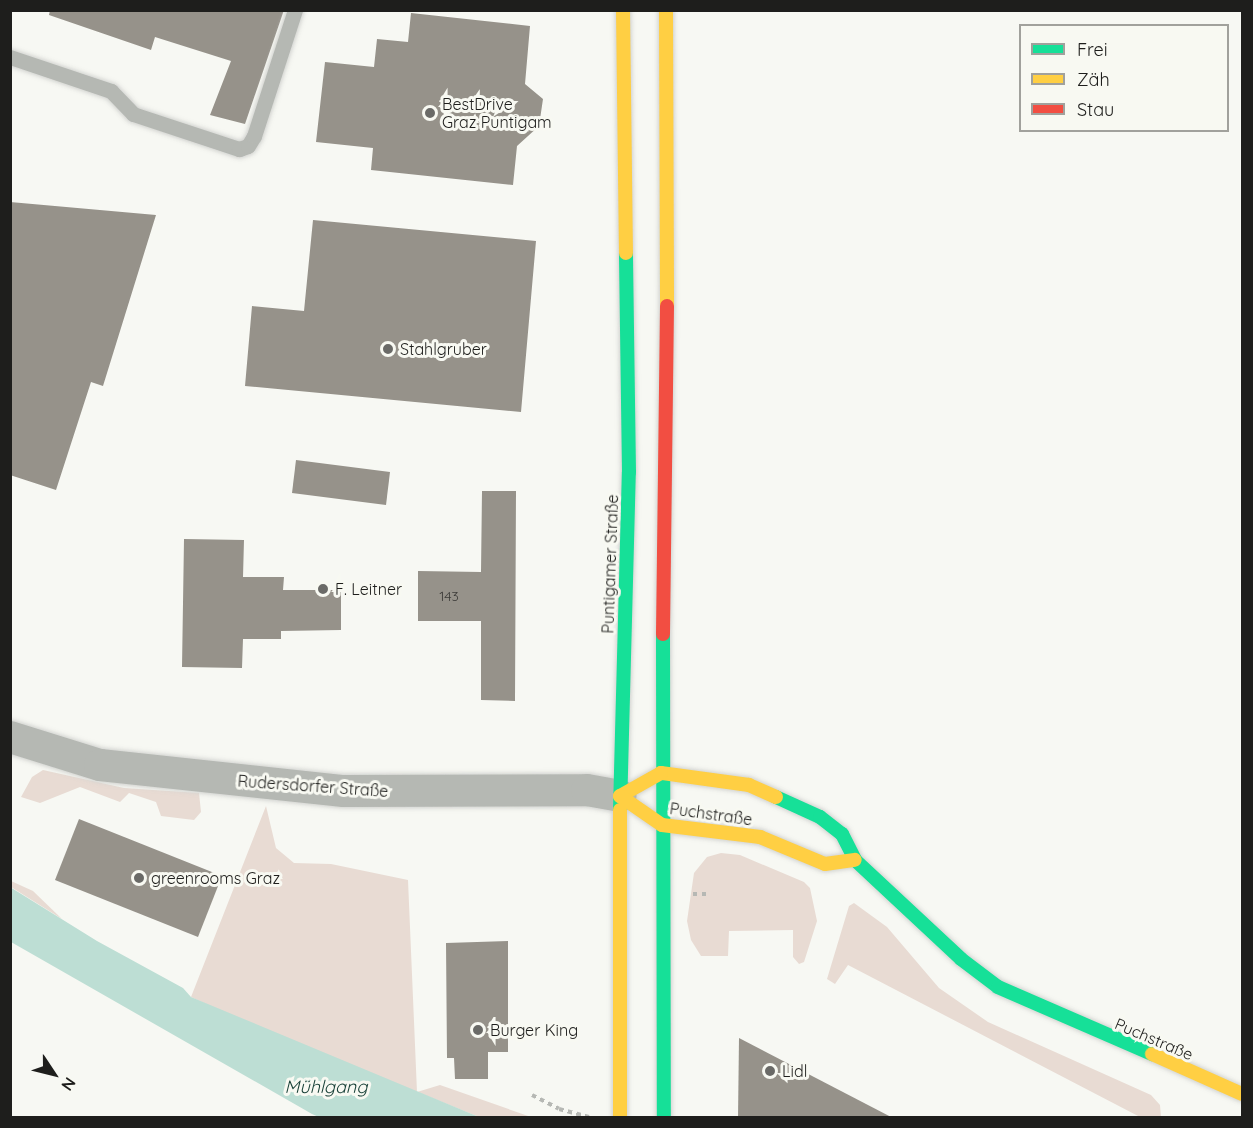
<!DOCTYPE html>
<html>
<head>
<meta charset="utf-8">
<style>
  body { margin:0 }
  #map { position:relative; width:1253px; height:1128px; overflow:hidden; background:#f7f8f3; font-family:Quicksand,sans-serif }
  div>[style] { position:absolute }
  .green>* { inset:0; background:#e8dbd3 }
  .water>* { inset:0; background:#bdded4 }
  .building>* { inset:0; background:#96928a }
  .path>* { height:4px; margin-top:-2px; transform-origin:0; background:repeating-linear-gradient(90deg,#b6b8b4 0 4.5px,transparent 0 9px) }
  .roads { filter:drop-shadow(0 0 2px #d3d4d1) drop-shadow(0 0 2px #d3d4d1) }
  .lane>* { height:15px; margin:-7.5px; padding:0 7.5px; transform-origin:7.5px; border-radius:7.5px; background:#b5b8b3 }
  .street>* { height:32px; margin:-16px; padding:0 16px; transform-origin:16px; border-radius:16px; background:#b5b8b3 }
  .fast>* { height:14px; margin:-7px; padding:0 7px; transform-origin:7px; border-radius:7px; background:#16e098 }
  .slow>* { height:14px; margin:-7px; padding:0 7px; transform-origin:7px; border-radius:7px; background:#ffcf43 }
  .jam>* { height:14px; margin:-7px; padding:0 7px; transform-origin:7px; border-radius:7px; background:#f24e42 }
  .dots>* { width:16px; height:16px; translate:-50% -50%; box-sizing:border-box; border:3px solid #f8f9f2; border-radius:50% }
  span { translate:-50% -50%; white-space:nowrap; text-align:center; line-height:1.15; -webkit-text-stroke:6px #f8f9f2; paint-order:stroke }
  .number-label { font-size:14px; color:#3c3b38 }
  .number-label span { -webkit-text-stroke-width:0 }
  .poi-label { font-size:16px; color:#1e1e1c }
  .left { translate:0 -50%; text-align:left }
  .street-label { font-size:16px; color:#1e1e1c }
  .water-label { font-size:18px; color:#163f36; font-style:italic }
  .frame { position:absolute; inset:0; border:12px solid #1e1e1c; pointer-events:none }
  .legend { position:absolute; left:1019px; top:24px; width:210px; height:108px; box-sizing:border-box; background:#f8f9f2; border:2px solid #a1a19c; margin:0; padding:8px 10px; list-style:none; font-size:18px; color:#1e1e1c }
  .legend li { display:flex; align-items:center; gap:12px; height:30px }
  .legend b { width:30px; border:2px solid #a1a19c }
  .north { position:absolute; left:24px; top:1044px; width:60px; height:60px; -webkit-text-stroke:4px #f8f9f2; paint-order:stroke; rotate:125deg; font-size:16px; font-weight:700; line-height:24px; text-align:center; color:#1e1e1c }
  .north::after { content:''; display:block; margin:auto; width:21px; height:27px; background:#1e1e1c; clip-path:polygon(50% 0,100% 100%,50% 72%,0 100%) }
</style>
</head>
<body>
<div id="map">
  <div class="green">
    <i style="clip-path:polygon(43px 770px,124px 788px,199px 793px,201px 812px,194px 820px,161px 816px,156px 802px,129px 793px,120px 802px,80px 787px,40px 803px,21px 797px,32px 777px)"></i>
    <i style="clip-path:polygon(266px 806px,276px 848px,294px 863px,331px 864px,408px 880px,417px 1092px,440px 1085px,531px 1117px,479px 1117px,247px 1023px,191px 997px)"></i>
    <i style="clip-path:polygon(721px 853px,740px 855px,804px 882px,810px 888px,817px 921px,804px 962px,799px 964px,793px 957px,793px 930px,729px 931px,728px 956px,701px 956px,691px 940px,687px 921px,694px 873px,707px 857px)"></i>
    <i style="clip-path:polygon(11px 881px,33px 891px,62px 919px,11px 887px)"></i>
    <i style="clip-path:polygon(854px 903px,887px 927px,939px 988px,988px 1022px,1151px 1095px,1160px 1105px,1161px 1117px,1140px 1117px,848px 965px,835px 984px,827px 979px,849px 906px)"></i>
  </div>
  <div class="water">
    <i style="clip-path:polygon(10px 887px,97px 941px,183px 988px,191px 997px,479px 1117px,321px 1118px,312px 1114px,11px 942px)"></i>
  </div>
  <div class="building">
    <i style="clip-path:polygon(50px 10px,284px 10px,245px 124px,210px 115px,231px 61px,155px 37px,151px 50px,49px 15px)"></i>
    <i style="clip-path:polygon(411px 13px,530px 26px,525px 84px,543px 99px,539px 126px,517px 146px,513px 185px,371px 170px,373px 148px,316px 142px,325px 62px,374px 67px,377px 39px,408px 42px)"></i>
    <i style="clip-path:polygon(10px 202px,156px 215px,103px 386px,91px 382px,56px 490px,10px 475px)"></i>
    <i style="clip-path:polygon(313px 220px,536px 241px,521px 412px,245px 386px,252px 306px,304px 311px)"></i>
    <i style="clip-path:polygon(296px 460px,390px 472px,386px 505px,292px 493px)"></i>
    <i style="clip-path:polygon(482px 491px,516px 491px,515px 701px,481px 700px,481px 621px,418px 621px,418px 571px,481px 572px)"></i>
    <i style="clip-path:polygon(184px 539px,244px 540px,243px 577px,284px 577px,283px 590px,341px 590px,341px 630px,281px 631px,281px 639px,243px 639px,242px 668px,182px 667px)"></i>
    <i style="clip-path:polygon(79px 819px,222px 876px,198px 937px,55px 880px)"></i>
    <i style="clip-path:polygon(508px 941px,508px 1052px,488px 1052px,488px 1079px,455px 1079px,454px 1058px,447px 1058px,446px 943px)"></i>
    <i style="clip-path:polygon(739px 1038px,893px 1118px,738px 1118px)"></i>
  </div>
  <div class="path">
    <i style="left:693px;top:894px;width:13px"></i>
    <i style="left:532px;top:1095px;width:30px;rotate:27deg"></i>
    <i style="left:559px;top:1109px;width:31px;rotate:15deg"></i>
  </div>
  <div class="roads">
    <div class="lane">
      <i style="left:10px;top:57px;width:107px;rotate:18.6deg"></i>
      <i style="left:111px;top:91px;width:32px;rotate:46deg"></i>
      <i style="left:133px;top:114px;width:112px;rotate:18.3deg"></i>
      <i style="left:239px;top:149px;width:9px;rotate:-18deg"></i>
      <i style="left:248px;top:146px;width:12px;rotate:-59deg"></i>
      <i style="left:254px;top:136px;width:133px;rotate:-72deg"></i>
    </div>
    <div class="street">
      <i style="left:10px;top:737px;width:94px;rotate:17.3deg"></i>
      <i style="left:100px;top:765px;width:245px;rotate:6.1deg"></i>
      <i style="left:344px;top:791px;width:243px;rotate:-0.2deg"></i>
      <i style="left:587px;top:790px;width:34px;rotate:10deg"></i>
    </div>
    <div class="fast">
      <i style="left:663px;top:634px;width:484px;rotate:89.9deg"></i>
      <i style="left:776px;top:797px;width:48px;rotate:24.4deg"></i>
      <i style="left:820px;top:817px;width:28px;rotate:38deg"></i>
      <i style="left:842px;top:834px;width:29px;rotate:63deg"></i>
      <i style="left:855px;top:860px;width:145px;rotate:43deg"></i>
      <i style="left:961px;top:959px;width:46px;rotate:37.1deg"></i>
      <i style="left:998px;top:987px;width:168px;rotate:23.5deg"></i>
      <i style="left:620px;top:810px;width:338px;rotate:-88.5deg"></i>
      <i style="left:629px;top:472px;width:219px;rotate:-90.8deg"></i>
    </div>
    <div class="slow">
      <i style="left:623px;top:10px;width:243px;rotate:89.3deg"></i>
      <i style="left:666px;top:10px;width:296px;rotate:89.8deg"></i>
      <i style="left:776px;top:797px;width:30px;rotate:-156deg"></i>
      <i style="left:749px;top:785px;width:89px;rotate:-172.2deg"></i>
      <i style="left:661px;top:773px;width:47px;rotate:150.7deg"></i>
      <i style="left:620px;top:796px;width:51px;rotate:34.6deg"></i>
      <i style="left:662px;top:825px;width:99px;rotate:7deg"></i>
      <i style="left:760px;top:837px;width:70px;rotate:22.6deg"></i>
      <i style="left:825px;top:864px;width:30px;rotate:-8deg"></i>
      <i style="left:1152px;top:1054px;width:98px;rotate:24deg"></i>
      <i style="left:620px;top:1118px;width:308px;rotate:-90deg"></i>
    </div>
    <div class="jam">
      <i style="left:663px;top:634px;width:328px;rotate:-89.3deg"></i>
    </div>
  </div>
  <div class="dots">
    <i style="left:430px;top:113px;background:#6a6a67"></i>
    <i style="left:388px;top:349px;background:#6a6a67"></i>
    <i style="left:323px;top:589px;background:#6a6a67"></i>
    <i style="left:139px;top:878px;background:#6a6a67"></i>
    <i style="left:478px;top:1030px;background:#6a6a67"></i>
    <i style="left:770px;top:1071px;background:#6a6a67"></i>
  </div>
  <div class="number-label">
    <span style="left:449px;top:596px">143</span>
  </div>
  <div class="poi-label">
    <span class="left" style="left:442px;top:113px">BestDrive<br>Graz Puntigam</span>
    <span class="left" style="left:400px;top:349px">Stahlgruber</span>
    <span class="left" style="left:335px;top:589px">F. Leitner</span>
    <span class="left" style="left:151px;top:878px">greenrooms Graz</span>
    <span class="left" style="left:490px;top:1030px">Burger King</span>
    <span class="left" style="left:782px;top:1071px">Lidl</span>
  </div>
  <div class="street-label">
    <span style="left:610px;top:564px;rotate:-88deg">Puntigamer Straße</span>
    <span style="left:313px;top:786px;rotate:4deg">Rudersdorfer Straße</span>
    <span style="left:711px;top:814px;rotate:8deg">Puchstraße</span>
    <span style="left:1154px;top:1039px;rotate:23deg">Puchstraße</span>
  </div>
  <div class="water-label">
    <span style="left:326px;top:1087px">Mühlgang</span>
  </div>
  <div class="frame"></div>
  <ul class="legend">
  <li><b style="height:8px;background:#16e098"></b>Frei</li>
  <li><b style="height:8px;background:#ffcf43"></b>Zäh</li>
  <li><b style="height:8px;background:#f24e42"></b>Stau</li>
  </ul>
  <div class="north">N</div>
</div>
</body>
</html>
